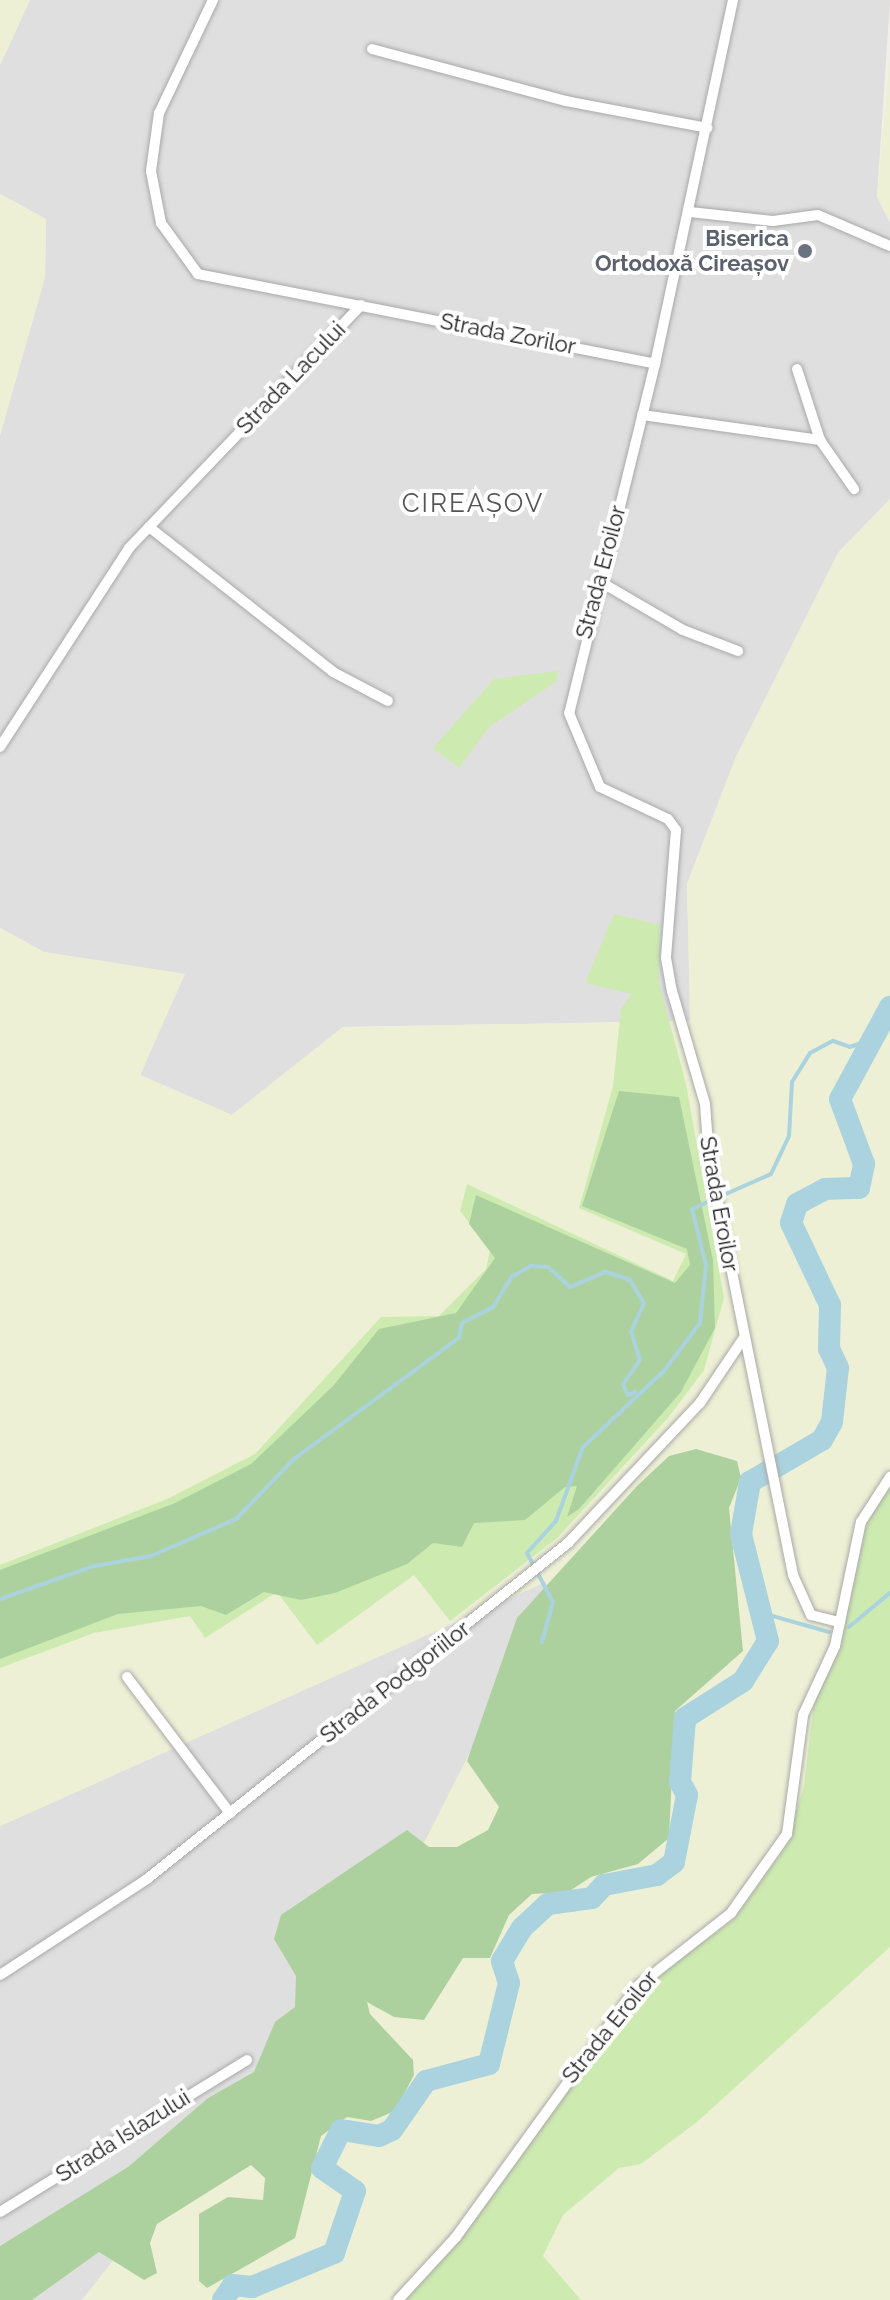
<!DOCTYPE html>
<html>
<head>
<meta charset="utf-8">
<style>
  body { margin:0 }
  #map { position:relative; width:890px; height:2300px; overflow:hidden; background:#f2efe9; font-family:Raleway,sans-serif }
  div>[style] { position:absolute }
  .residential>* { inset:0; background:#e0dfdf }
  .farmland>* { inset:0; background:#eef0d5 }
  .grass>* { inset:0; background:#cdebb0 }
  .forest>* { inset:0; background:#add19e }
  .stream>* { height:4px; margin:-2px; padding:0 2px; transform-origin:2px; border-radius:2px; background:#aad3df }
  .river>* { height:22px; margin:-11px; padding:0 11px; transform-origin:11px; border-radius:11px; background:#aad3df }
  .roads { filter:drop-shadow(0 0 2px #a9a9a9) drop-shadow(0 0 2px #a9a9a9) }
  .minor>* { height:10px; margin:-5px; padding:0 5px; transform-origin:5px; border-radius:5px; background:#fff }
  .dots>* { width:22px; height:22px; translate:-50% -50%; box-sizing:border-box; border:4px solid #fff; border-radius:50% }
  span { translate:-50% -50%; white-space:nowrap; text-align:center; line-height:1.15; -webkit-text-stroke:8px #fff; paint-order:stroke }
  .worship-label { font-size:22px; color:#5b616d; font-weight:700 }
  .right { translate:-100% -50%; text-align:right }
  .street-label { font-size:22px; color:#222 }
  .quarter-label { font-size:26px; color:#555; letter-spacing:2px }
</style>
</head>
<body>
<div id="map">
  <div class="residential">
    <i style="clip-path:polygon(30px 0,890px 0,877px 197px,890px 222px,890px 499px,838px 553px,736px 757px,687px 884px,691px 1021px,343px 1027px,232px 1115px,140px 1075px,184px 974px,44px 952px,0 928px,0 435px,45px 277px,46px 219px,0 194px,0 65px)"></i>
    <i style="clip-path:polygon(546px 1581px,540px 1615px,285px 2117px,123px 2248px,82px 2300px,0 2300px,0 1826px)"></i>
  </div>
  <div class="farmland">
    <i style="clip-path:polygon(0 0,30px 0,0 65px)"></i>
    <i style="clip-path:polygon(890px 53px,890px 222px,877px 197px)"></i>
    <i style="clip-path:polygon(0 194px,46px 219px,45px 277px,0 435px)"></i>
    <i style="clip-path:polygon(890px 499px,890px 2300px,82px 2300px,123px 2248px,285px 2116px,540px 1615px,546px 1582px,0 1826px,0 928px,44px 952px,185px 974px,140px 1075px,232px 1115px,343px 1027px,690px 1021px,687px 884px,736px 757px,838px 553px)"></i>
  </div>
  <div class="grass">
    <i style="clip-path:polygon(558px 671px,557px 681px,488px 728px,459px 768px,433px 748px,494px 679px)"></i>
    <i style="clip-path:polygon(614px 914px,660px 925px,659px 983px,686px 1084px,724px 1298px,704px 1370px,668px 1418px,557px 1538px,450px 1621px,414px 1575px,317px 1645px,277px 1592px,205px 1638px,190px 1616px,94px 1633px,0 1668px,0 1565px,167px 1499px,255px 1454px,381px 1317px,439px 1316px,486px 1269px,490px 1250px,460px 1211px,467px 1184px,673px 1281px,686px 1254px,579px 1208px,613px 1086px,621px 1009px,632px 994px,585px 983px)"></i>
    <i style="clip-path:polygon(890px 1484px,890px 1947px,697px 2122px,641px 2164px,619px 2168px,563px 2215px,543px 2256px,581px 2300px,405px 2300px,453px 2248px,646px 1985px,733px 1920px,785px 1848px,804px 1786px,814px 1701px,863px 1530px)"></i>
  </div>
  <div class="forest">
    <i style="clip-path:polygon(619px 1091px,679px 1097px,713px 1260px,715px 1328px,681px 1392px,579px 1509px,567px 1517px,577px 1486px,565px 1487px,525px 1520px,474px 1523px,462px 1547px,433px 1543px,407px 1564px,335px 1593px,301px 1600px,264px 1592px,226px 1615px,201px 1606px,118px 1614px,0 1659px,0 1570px,175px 1503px,251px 1464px,333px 1386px,379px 1329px,456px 1313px,495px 1258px,469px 1224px,476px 1195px,675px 1283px,690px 1265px,687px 1249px,582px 1206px)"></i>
    <i style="clip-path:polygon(696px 1449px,737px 1461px,741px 1478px,729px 1508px,743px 1651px,675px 1711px,669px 1838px,638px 1864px,591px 1877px,568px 1892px,532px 1894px,509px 1915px,490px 1958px,463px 1958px,424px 2020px,394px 2017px,367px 2002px,370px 2014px,413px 2060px,414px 2075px,395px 2111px,371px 2121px,347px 2117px,321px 2136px,295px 2238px,207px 2288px,199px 2281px,199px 2214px,228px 2197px,263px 2200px,265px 2178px,251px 2165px,157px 2224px,150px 2243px,157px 2273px,144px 2280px,99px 2252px,32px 2300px,0 2300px,0 2246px,128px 2167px,208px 2098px,254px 2072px,275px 2022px,295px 2007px,296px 1976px,274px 1939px,281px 1915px,407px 1830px,429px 1847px,457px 1847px,488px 1830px,499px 1807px,467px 1761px,517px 1618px,637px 1486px,669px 1456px)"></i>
  </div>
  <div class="stream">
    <i style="left:0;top:1599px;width:100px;rotate:-19.3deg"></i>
    <i style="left:94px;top:1566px;width:58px;rotate:-10deg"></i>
    <i style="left:151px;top:1556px;width:93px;rotate:-23.5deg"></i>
    <i style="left:236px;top:1519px;width:83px;rotate:-46deg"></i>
    <i style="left:294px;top:1459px;width:205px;rotate:-36.3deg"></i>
    <i style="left:459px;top:1338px;width:15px;rotate:-79deg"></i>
    <i style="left:462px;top:1323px;width:35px;rotate:-27deg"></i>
    <i style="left:493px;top:1307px;width:36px;rotate:-58deg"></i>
    <i style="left:512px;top:1277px;width:21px;rotate:-31deg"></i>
    <i style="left:530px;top:1266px;width:18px;rotate:3deg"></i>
    <i style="left:548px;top:1267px;width:30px;rotate:42deg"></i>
    <i style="left:570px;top:1287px;width:39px;rotate:-23deg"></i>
    <i style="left:606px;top:1272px;width:25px;rotate:18deg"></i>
    <i style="left:630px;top:1280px;width:27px;rotate:59deg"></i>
    <i style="left:644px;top:1303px;width:32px;rotate:114deg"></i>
    <i style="left:631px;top:1332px;width:29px;rotate:72deg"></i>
    <i style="left:640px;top:1360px;width:29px;rotate:125deg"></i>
    <i style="left:623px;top:1384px;width:12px;rotate:66deg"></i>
    <i style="left:628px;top:1395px;width:8px;rotate:-23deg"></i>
    <i style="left:755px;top:1611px;width:77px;rotate:15.8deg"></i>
    <i style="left:849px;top:1627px;width:53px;rotate:-39.7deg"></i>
    <i style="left:542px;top:1642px;width:41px;rotate:-74.6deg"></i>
    <i style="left:553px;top:1602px;width:55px;rotate:-118deg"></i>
    <i style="left:527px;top:1553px;width:43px;rotate:-47.8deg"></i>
    <i style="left:556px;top:1521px;width:79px;rotate:-70deg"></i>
    <i style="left:583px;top:1447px;width:111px;rotate:-43.2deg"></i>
    <i style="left:664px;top:1371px;width:60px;rotate:-53.1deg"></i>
    <i style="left:700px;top:1323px;width:58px;rotate:-84.1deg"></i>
    <i style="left:706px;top:1265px;width:58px;rotate:-104deg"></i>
    <i style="left:692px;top:1209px;width:86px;rotate:-23.9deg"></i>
    <i style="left:771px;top:1174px;width:42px;rotate:-64.7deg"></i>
    <i style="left:789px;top:1136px;width:54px;rotate:-86.8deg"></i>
    <i style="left:792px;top:1082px;width:34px;rotate:-58deg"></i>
    <i style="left:810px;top:1053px;width:26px;rotate:-28deg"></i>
    <i style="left:833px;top:1041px;width:18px;rotate:19deg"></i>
    <i style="left:850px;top:1047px;width:30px;rotate:-20deg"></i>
  </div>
  <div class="river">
    <i style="left:223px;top:2300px;width:18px;rotate:-56deg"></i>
    <i style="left:233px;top:2285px;width:19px;rotate:6deg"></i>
    <i style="left:252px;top:2287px;width:89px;rotate:-22.5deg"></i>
    <i style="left:334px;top:2253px;width:65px;rotate:-71.3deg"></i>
    <i style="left:355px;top:2191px;width:40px;rotate:-145.1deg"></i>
    <i style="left:322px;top:2168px;width:42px;rotate:-63.4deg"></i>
    <i style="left:341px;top:2130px;width:38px;rotate:9deg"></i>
    <i style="left:379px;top:2136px;width:14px;rotate:-25deg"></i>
    <i style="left:392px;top:2130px;width:60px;rotate:-55.2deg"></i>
    <i style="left:426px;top:2081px;width:65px;rotate:-15.1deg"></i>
    <i style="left:489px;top:2064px;width:83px;rotate:-76.1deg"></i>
    <i style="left:509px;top:1983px;width:23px;rotate:-108deg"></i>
    <i style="left:502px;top:1961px;width:39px;rotate:-59deg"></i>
    <i style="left:522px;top:1928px;width:35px;rotate:-43deg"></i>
    <i style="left:548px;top:1904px;width:44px;rotate:-7.8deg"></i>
    <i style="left:592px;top:1898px;width:18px;rotate:-47deg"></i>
    <i style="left:604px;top:1885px;width:54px;rotate:-10.7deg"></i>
    <i style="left:657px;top:1875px;width:21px;rotate:-37deg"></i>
    <i style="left:674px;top:1862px;width:68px;rotate:-79deg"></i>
    <i style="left:687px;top:1795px;width:15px;rotate:-118deg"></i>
    <i style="left:680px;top:1782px;width:64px;rotate:-85.5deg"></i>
    <i style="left:685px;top:1718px;width:69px;rotate:-32.5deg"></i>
    <i style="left:743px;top:1681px;width:47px;rotate:-58deg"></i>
    <i style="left:768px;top:1641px;width:110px;rotate:-104.2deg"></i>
    <i style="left:741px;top:1534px;width:53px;rotate:-80.2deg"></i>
    <i style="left:750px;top:1482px;width:83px;rotate:-30.3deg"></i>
    <i style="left:822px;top:1440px;width:21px;rotate:-61deg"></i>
    <i style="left:832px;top:1422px;width:54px;rotate:-83.7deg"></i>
    <i style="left:838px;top:1368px;width:21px;rotate:-115deg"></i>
    <i style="left:829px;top:1349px;width:44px;rotate:-88.7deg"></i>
    <i style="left:830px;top:1305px;width:91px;rotate:-115.4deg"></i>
    <i style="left:791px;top:1223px;width:20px;rotate:-72deg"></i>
    <i style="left:797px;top:1204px;width:32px;rotate:-28deg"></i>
    <i style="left:825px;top:1189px;width:34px;rotate:-2deg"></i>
    <i style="left:859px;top:1188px;width:25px;rotate:-78deg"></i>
    <i style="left:864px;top:1164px;width:69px;rotate:-110.3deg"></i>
    <i style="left:840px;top:1099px;width:105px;rotate:-61.5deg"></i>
  </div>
  <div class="roads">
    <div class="minor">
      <i style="left:213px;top:0;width:125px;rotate:115.5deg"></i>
      <i style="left:159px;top:113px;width:59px;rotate:97.9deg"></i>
      <i style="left:151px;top:171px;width:53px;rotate:79.1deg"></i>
      <i style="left:161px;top:223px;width:63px;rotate:54deg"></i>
      <i style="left:198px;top:274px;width:466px;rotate:11.1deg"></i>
      <i style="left:733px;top:0;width:372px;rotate:102.1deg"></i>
      <i style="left:655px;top:364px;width:359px;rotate:103.8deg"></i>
      <i style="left:569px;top:713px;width:80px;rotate:67.3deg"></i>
      <i style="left:600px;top:787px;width:75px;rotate:25.2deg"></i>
      <i style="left:668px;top:819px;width:14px;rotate:54deg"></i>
      <i style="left:676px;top:830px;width:128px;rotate:94.5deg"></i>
      <i style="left:666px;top:958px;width:34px;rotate:80deg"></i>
      <i style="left:672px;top:991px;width:118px;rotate:73.7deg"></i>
      <i style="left:705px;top:1104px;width:54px;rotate:85.8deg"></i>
      <i style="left:709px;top:1158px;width:425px;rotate:78.6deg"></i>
      <i style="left:793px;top:1575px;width:44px;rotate:65.8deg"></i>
      <i style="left:811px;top:1615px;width:25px;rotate:14deg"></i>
      <i style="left:372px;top:49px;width:201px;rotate:15deg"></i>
      <i style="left:566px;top:101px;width:144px;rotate:10.8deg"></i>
      <i style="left:690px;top:212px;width:83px;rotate:6.2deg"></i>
      <i style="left:773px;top:221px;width:45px;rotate:-7.6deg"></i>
      <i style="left:818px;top:215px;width:78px;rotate:23.3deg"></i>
      <i style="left:797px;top:369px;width:75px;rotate:72.1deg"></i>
      <i style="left:820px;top:440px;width:60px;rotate:55.2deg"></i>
      <i style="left:642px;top:415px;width:180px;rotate:8deg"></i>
      <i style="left:149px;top:527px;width:234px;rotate:38.2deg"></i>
      <i style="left:333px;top:672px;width:62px;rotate:27.8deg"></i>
      <i style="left:599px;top:581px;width:97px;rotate:30.3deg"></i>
      <i style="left:683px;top:630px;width:59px;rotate:20.9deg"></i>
      <i style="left:0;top:747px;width:237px;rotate:-57deg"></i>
      <i style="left:129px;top:548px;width:336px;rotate:-46.3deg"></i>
      <i style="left:127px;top:1677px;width:171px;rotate:52.9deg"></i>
      <i style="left:0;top:1975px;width:176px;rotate:-33.1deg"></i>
      <i style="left:147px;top:1879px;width:539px;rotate:-38.59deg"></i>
      <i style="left:568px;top:1543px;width:192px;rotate:-46.7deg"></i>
      <i style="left:700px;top:1403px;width:77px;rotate:-56.1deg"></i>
      <i style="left:0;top:2212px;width:290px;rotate:-31.6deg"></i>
      <i style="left:398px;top:2300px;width:86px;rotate:-47.4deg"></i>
      <i style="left:456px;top:2237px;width:310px;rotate:-54.1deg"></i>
      <i style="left:638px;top:1986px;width:118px;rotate:-38.1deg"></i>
      <i style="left:731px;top:1913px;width:97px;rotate:-54.7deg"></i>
      <i style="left:787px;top:1834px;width:120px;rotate:-82.3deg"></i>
      <i style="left:803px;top:1715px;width:76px;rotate:-65.1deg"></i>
      <i style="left:835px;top:1646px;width:127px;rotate:-78.2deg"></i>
      <i style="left:861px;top:1522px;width:54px;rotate:-57.2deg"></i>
    </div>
  </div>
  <div class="dots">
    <i style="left:805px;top:251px;background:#6b7280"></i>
  </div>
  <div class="worship-label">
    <span class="right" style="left:789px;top:251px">Biserica<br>Ortodoxă Cireașov</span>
  </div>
  <div class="street-label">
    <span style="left:508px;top:334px;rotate:11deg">Strada Zorilor</span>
    <span style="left:291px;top:378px;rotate:-46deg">Strada Lacului</span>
    <span style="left:601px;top:572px;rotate:-75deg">Strada Eroilor</span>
    <span style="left:719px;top:1204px;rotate:80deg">Strada Eroilor</span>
    <span style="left:395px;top:1682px;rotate:-38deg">Strada Podgoriilor</span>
    <span style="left:610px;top:2027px;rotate:-51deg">Strada Eroilor</span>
    <span style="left:123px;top:2136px;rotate:-32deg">Strada Islazului</span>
  </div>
  <div class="quarter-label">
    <span style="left:473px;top:504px">CIREAȘOV</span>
  </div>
</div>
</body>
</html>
